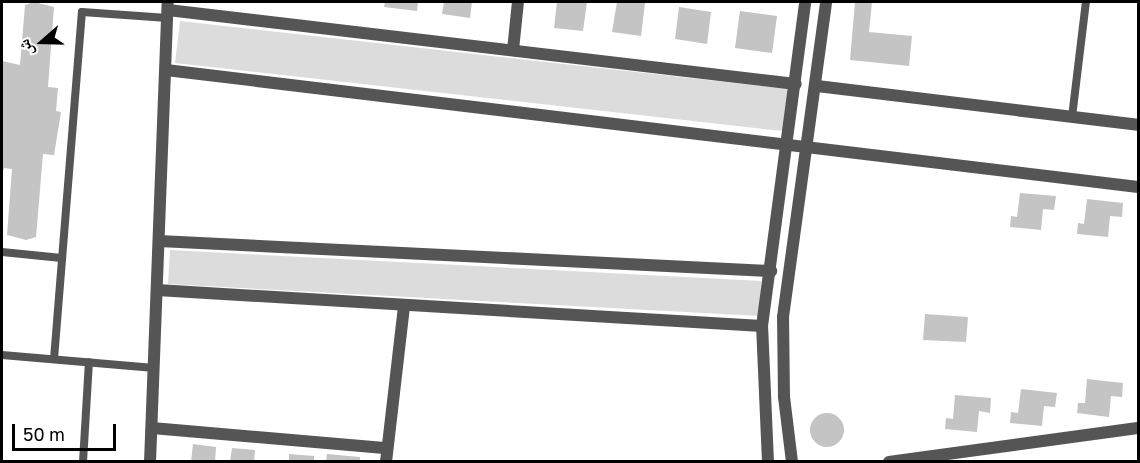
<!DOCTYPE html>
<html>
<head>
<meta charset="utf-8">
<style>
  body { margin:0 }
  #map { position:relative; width:1140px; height:463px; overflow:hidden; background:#fff; font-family:"Golos Text","Noto Naskh Arabic",sans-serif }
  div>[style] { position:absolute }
  .green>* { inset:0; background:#dcdcdc }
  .building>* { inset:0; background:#c4c4c4 }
  .round { border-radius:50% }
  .service>* { height:8px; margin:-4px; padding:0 4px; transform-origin:4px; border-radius:4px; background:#555 }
  .minor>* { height:12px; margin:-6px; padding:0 6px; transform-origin:6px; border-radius:6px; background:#555 }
  .tertiary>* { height:12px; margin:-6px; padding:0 6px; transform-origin:6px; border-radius:6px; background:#555 }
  span { translate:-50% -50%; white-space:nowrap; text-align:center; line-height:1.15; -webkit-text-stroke:4.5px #fff; paint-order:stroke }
  .frame { position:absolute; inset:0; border:3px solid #000; pointer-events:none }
  .north { position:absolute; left:12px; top:12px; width:60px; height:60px; -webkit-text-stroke:4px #fff; paint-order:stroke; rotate:250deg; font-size:16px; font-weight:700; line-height:24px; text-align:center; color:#000 }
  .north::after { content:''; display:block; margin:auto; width:21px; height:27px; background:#000; clip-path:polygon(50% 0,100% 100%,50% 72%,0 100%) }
  .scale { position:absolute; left:12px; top:424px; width:104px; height:27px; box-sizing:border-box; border:3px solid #000; border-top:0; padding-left:8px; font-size:18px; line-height:21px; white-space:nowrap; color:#000; -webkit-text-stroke:4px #fff; paint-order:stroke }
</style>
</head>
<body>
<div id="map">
  <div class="green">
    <i style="clip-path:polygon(180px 21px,788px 89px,783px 131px,175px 63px)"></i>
    <i style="clip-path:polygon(170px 250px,761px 281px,760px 316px,168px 284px)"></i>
  </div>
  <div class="building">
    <i style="clip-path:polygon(34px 2px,54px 7px,48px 87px,58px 88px,56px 111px,61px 112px,54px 155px,43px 154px,36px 237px,26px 240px,7px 235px,12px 169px,4px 168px,2px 174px,2px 61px,20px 65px,25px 5px)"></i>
    <i style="clip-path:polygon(385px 2px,418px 2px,417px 11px,384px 7px)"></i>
    <i style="clip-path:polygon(444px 2px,472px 2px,470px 18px,442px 14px)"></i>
    <i style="clip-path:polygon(557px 2px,587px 2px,583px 31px,554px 28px)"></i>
    <i style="clip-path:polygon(617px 2px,645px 3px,641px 36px,612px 32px)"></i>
    <i style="clip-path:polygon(855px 2px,872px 2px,869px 32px,912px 36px,909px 66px,850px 60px)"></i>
    <i style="clip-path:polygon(679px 7px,711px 12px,707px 44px,675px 39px)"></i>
    <i style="clip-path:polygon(740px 11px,777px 16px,772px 53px,735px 48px)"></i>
    <i style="clip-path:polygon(1020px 193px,1056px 196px,1054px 210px,1043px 209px,1041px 230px,1010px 227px,1011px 216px,1017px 217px)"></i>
    <i style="clip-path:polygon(1087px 199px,1123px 203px,1122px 217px,1110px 216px,1108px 237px,1077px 234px,1078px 223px,1084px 224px)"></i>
    <i style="clip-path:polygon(925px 314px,968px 317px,966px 342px,923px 340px)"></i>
    <i style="clip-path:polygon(1087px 379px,1123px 383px,1122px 397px,1111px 396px,1109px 417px,1077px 413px,1078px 403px,1085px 403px)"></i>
    <i style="clip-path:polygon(1021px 389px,1057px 393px,1055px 407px,1044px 406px,1042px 426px,1010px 423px,1011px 412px,1018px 413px)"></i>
    <i style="clip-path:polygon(955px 395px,991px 398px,990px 413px,979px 411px,977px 432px,945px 429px,946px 418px,953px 419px)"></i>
    <i class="round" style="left:810px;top:413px;width:34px;height:34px"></i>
    <i style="clip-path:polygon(193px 444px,216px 447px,215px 462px,191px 462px)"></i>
    <i style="clip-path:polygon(232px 448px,255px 450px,254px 462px,230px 462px)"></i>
    <i style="clip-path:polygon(289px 454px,314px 456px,314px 462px,289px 462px)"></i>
    <i style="clip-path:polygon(327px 454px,360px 457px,360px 462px,326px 462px)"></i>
  </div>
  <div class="service">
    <i style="left:1072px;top:117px;width:116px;rotate:-83.1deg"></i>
    <i style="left:2px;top:252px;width:60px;rotate:5.7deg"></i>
    <i style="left:2px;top:355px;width:153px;rotate:4.9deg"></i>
    <i style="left:54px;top:359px;width:348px;rotate:-85.4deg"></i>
    <i style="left:82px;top:12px;width:86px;rotate:4deg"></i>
    <i style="left:83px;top:462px;width:100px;rotate:-86.6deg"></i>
  </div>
  <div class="minor">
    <i style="left:168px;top:10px;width:632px;rotate:6.72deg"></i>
    <i style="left:513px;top:50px;width:48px;rotate:-84.1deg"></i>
    <i style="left:166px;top:70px;width:979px;rotate:6.86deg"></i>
    <i style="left:817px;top:86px;width:323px;rotate:6.9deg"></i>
    <i style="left:159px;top:241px;width:613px;rotate:2.81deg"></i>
    <i style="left:157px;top:290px;width:606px;rotate:3.41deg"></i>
    <i style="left:152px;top:428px;width:236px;rotate:4.9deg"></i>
    <i style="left:386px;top:462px;width:156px;rotate:-83.4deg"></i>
    <i style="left:768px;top:462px;width:136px;rotate:-92.5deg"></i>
    <i style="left:762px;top:326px;width:327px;rotate:-82.4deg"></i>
    <i style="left:792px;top:462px;width:65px;rotate:-97deg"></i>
    <i style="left:784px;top:397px;width:80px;rotate:-90.7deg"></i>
    <i style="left:783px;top:317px;width:318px;rotate:-82.2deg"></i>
    <i style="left:889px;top:462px;width:251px;rotate:-7.8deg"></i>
  </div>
  <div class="tertiary">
    <i style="left:150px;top:462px;width:460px;rotate:-87.8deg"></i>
  </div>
  <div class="frame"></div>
  <div class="north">ش</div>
  <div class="scale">50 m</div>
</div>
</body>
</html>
